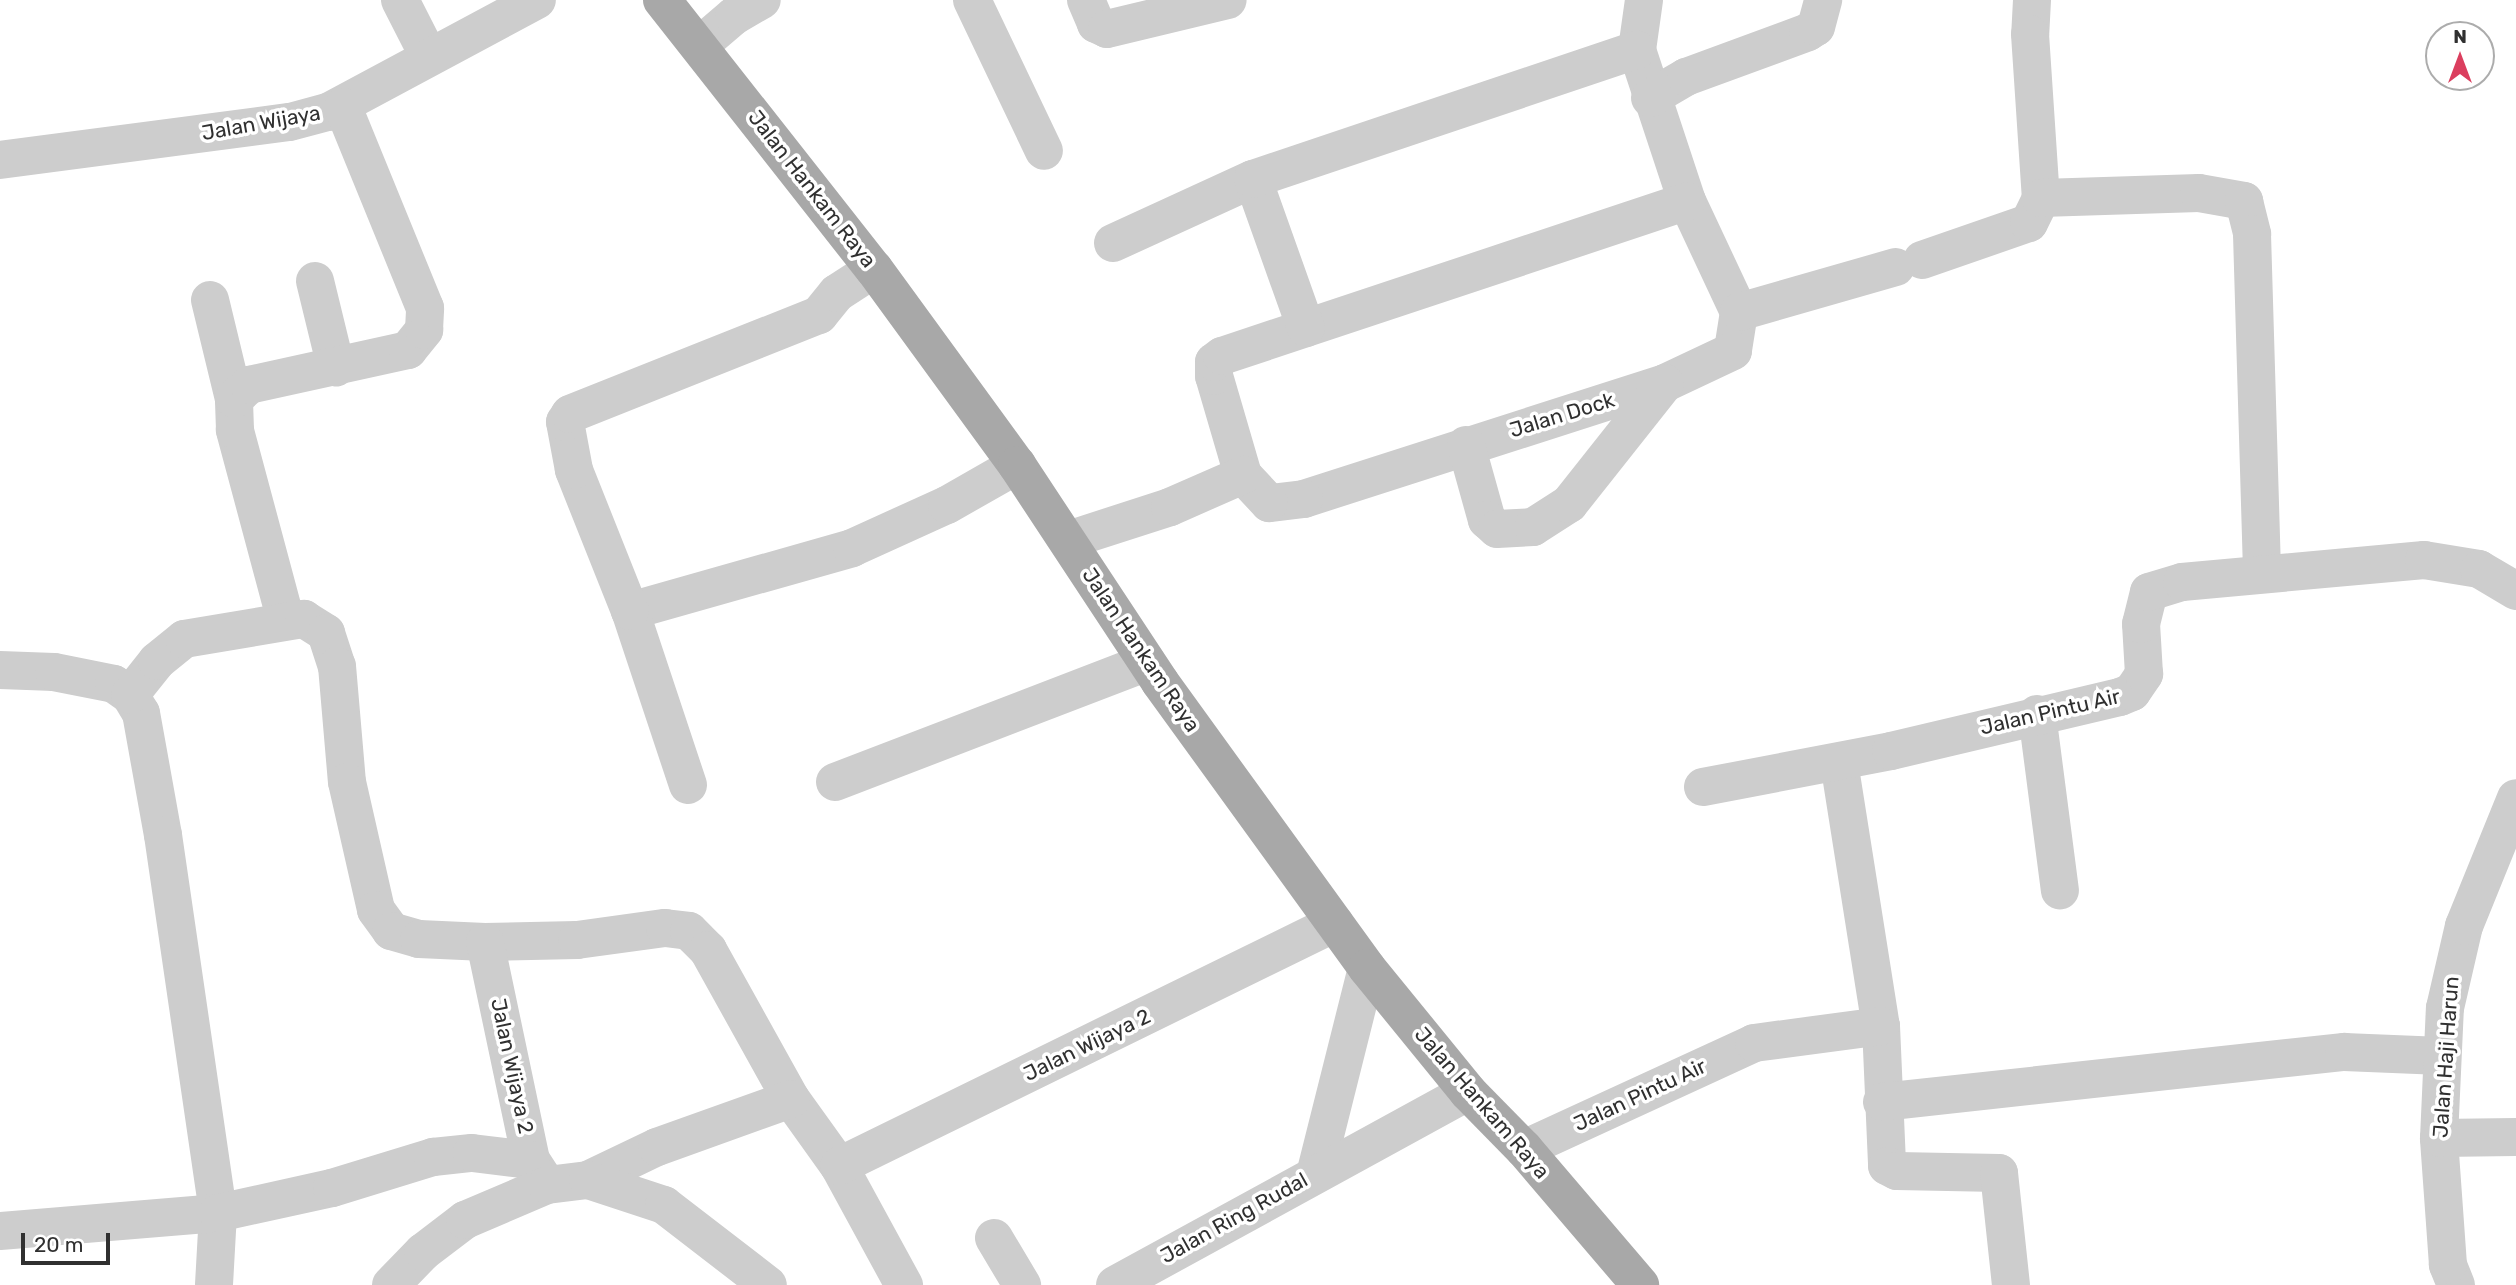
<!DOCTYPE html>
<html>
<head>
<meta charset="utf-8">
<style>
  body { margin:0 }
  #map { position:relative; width:2516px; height:1285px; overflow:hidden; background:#fff; font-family:Rubik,sans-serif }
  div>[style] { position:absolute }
  .minor>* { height:38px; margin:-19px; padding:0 19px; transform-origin:19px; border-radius:19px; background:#cdcdcd }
  .major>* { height:38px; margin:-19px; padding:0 19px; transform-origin:19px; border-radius:19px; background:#a8a8a8 }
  span { translate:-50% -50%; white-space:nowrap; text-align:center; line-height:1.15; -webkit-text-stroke:7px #fff; paint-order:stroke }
  .street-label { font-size:21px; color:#303030 }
  .north { position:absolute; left:2425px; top:21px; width:70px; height:70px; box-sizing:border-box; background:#fff; border:2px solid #acacac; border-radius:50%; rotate:0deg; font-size:19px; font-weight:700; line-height:28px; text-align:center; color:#303030 }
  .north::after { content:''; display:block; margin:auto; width:24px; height:32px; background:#db3e5e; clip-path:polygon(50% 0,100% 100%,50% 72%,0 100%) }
  .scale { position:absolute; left:21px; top:1233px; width:89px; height:32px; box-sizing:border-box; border:4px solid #303030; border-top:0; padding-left:9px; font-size:21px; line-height:24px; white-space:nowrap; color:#303030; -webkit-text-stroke:5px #fff; paint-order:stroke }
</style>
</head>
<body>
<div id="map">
  <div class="minor">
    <i style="left:400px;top:0;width:64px;rotate:63deg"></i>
    <i style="left:972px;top:0;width:167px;rotate:64.5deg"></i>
    <i style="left:1086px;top:0;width:26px;rotate:67deg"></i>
    <i style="left:1096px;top:24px;width:12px;rotate:24deg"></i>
    <i style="left:1107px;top:29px;width:124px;rotate:-13.5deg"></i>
    <i style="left:1644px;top:0;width:50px;rotate:98deg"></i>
    <i style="left:1637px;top:50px;width:159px;rotate:71.7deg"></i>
    <i style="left:1687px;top:201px;width:123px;rotate:64.9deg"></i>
    <i style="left:1739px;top:312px;width:39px;rotate:99deg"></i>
    <i style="left:1733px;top:351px;width:75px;rotate:154.8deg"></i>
    <i style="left:1665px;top:383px;width:379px;rotate:162.2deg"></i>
    <i style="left:1304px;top:499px;width:35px;rotate:173deg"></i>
    <i style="left:1269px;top:503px;width:38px;rotate:-133deg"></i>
    <i style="left:1243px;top:475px;width:103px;rotate:-106.3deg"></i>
    <i style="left:1214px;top:376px;width:14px;rotate:-90deg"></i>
    <i style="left:1214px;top:362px;width:10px;rotate:-37deg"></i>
    <i style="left:1222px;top:356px;width:490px;rotate:-18.4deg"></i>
    <i style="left:2032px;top:0;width:34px;rotate:93deg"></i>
    <i style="left:2030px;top:34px;width:164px;rotate:86.2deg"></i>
    <i style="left:700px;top:45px;width:45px;rotate:-40.5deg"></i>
    <i style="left:734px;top:16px;width:32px;rotate:-30deg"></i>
    <i style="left:1650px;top:98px;width:42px;rotate:-30.3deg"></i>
    <i style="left:1686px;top:77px;width:130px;rotate:-20.2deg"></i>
    <i style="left:1808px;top:32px;width:9px;rotate:-32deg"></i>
    <i style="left:1816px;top:27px;width:28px;rotate:-75deg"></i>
    <i style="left:0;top:160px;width:292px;rotate:-7.5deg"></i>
    <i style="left:290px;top:122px;width:39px;rotate:-15deg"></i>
    <i style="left:328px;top:112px;width:237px;rotate:-28.2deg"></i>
    <i style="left:1113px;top:243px;width:154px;rotate:-24.6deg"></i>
    <i style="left:1922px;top:260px;width:113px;rotate:-19.1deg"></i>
    <i style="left:2029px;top:223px;width:28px;rotate:-64deg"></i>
    <i style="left:2041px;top:198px;width:158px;rotate:-1.8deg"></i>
    <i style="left:2199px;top:193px;width:46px;rotate:10.1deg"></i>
    <i style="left:2244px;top:201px;width:34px;rotate:76deg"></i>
    <i style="left:2252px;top:234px;width:340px;rotate:88.3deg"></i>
    <i style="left:315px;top:281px;width:89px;rotate:76.3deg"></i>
    <i style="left:210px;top:300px;width:102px;rotate:76.4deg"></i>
    <i style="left:1739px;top:312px;width:163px;rotate:-16deg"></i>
    <i style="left:1306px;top:328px;width:158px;rotate:-109.6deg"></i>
    <i style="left:1253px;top:179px;width:405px;rotate:-18.6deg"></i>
    <i style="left:1466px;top:445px;width:78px;rotate:74.4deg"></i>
    <i style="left:1487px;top:520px;width:13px;rotate:42deg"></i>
    <i style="left:1497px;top:529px;width:36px;rotate:-3deg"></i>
    <i style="left:1533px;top:527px;width:43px;rotate:-32.6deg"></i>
    <i style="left:1569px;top:504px;width:154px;rotate:-51.6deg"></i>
    <i style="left:1068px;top:540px;width:107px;rotate:-17.9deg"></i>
    <i style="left:1170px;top:507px;width:80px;rotate:-23.7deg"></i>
    <i style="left:630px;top:611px;width:231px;rotate:-15.8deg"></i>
    <i style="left:852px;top:548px;width:104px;rotate:-24.4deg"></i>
    <i style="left:947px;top:505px;width:81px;rotate:-29.7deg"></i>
    <i style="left:286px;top:621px;width:198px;rotate:-105deg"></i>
    <i style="left:235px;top:430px;width:31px;rotate:-92deg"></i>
    <i style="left:234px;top:399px;width:21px;rotate:-43deg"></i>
    <i style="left:249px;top:385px;width:163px;rotate:-12.4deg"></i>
    <i style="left:408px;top:350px;width:26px;rotate:-51deg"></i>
    <i style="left:424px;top:330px;width:22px;rotate:-87deg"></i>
    <i style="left:425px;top:308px;width:217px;rotate:-112.2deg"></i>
    <i style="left:0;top:670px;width:54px;rotate:2.1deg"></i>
    <i style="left:54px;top:672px;width:61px;rotate:11.3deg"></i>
    <i style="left:114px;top:684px;width:19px;rotate:35deg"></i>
    <i style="left:130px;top:695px;width:21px;rotate:59deg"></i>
    <i style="left:141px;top:713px;width:124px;rotate:79.8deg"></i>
    <i style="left:163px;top:835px;width:382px;rotate:81.7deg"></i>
    <i style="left:218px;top:1213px;width:72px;rotate:93.2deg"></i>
    <i style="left:130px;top:695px;width:43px;rotate:-51.5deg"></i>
    <i style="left:157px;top:661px;width:35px;rotate:-39deg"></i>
    <i style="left:184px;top:639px;width:122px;rotate:-9.5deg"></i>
    <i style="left:304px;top:619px;width:26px;rotate:32deg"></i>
    <i style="left:326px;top:633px;width:35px;rotate:72deg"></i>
    <i style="left:337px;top:666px;width:116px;rotate:85.1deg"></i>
    <i style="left:347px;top:782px;width:131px;rotate:77.2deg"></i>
    <i style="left:376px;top:910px;width:26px;rotate:54deg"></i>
    <i style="left:391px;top:931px;width:29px;rotate:16deg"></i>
    <i style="left:419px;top:939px;width:66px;rotate:2.6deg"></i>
    <i style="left:485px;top:942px;width:92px;rotate:-1.2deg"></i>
    <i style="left:577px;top:940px;width:89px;rotate:-7.8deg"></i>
    <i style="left:665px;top:928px;width:24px;rotate:7deg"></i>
    <i style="left:689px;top:931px;width:27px;rotate:45deg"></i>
    <i style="left:708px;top:950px;width:171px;rotate:60.9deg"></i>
    <i style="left:791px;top:1099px;width:82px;rotate:54.4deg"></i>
    <i style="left:839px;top:1166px;width:136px;rotate:61.4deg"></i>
    <i style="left:2037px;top:714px;width:178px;rotate:82.6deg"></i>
    <i style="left:1839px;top:762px;width:267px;rotate:81deg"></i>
    <i style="left:1881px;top:1026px;width:140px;rotate:87.5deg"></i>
    <i style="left:1887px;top:1166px;width:11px;rotate:27deg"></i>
    <i style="left:1897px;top:1171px;width:102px;rotate:1.1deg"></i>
    <i style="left:1999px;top:1173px;width:113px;rotate:83.9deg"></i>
    <i style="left:835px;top:782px;width:334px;rotate:-21deg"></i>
    <i style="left:688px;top:785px;width:183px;rotate:-108.4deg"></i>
    <i style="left:630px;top:611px;width:152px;rotate:-111.7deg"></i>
    <i style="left:574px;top:470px;width:49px;rotate:-100.6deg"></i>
    <i style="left:565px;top:422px;width:9px;rotate:-58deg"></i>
    <i style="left:570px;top:414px;width:268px;rotate:-21.7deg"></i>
    <i style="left:819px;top:315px;width:28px;rotate:-51deg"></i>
    <i style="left:837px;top:293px;width:44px;rotate:-33deg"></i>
    <i style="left:1703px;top:787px;width:191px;rotate:-10.8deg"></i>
    <i style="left:1891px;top:751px;width:235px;rotate:-13.3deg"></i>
    <i style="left:2120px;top:697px;width:13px;rotate:-23deg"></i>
    <i style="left:2132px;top:692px;width:22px;rotate:-56deg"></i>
    <i style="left:2144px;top:674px;width:50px;rotate:-93.4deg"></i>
    <i style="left:2141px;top:624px;width:33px;rotate:-76deg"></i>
    <i style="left:2149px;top:592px;width:34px;rotate:-17deg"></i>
    <i style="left:2182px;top:582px;width:243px;rotate:-5.2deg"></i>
    <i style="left:2424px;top:560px;width:56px;rotate:9.3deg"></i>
    <i style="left:2479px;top:569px;width:43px;rotate:30.7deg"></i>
    <i style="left:485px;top:942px;width:223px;rotate:78.1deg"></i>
    <i style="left:531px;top:1160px;width:24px;rotate:57deg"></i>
    <i style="left:1882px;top:1102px;width:465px;rotate:-6.2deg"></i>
    <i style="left:2344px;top:1052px;width:98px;rotate:2.3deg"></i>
    <i style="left:2439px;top:1138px;width:77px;rotate:-0.7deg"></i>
    <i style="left:1524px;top:1149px;width:253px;rotate:-24.7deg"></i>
    <i style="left:1754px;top:1043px;width:128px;rotate:-7.6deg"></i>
    <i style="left:839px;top:1166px;width:552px;rotate:-26.1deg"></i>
    <i style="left:1316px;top:1171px;width:209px;rotate:-75.9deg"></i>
    <i style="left:588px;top:1180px;width:76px;rotate:-25.6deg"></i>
    <i style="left:657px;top:1147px;width:142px;rotate:-19.7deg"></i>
    <i style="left:0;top:1231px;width:219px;rotate:-4.7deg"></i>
    <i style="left:218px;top:1213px;width:117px;rotate:-12.4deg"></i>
    <i style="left:332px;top:1188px;width:106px;rotate:-17.1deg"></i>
    <i style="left:433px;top:1157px;width:39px;rotate:-6deg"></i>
    <i style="left:472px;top:1153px;width:59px;rotate:6.8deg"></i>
    <i style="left:994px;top:1238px;width:55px;rotate:59.2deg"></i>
    <i style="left:391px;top:1285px;width:46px;rotate:-45.9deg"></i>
    <i style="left:423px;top:1252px;width:53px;rotate:-37.3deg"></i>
    <i style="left:465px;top:1220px;width:89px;rotate:-23.1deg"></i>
    <i style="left:547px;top:1185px;width:41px;rotate:-7deg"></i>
    <i style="left:588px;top:1180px;width:80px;rotate:18.2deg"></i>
    <i style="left:664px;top:1205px;width:131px;rotate:37.6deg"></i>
    <i style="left:1115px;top:1285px;width:402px;rotate:-28.7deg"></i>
    <i style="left:2456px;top:1285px;width:22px;rotate:-112deg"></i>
    <i style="left:2448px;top:1265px;width:127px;rotate:-94.1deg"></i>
    <i style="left:2439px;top:1138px;width:130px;rotate:-87.4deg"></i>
    <i style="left:2445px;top:1008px;width:84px;rotate:-77deg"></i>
    <i style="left:2464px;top:926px;width:138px;rotate:-67.9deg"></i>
  </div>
  <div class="major">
    <i style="left:662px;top:0;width:342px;rotate:51.8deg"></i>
    <i style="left:874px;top:269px;width:243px;rotate:53.9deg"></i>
    <i style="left:1017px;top:465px;width:260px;rotate:56.6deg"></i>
    <i style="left:1160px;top:682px;width:353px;rotate:54.1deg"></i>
    <i style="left:1367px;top:968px;width:160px;rotate:50.8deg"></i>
    <i style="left:1468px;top:1092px;width:80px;rotate:45.5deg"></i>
    <i style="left:1524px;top:1149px;width:179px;rotate:49.5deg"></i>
  </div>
  <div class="street-label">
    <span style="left:261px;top:123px;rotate:-10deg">Jalan Wijaya</span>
    <span style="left:812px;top:189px;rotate:52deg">Jalan Hankam Raya</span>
    <span style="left:1562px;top:415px;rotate:-17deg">Jalan Dock</span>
    <span style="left:1141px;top:650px;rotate:56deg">Jalan Hankam Raya</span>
    <span style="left:2050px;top:712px;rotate:-13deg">Jalan Pintu Air</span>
    <span style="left:1087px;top:1045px;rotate:-26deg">Jalan Wijaya 2</span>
    <span style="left:2446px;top:1057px;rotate:-86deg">Jalan Haji Harun</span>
    <span style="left:512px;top:1066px;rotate:78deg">Jalan Wijaya 2</span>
    <span style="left:1640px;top:1095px;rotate:-25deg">Jalan Pintu Air</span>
    <span style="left:1482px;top:1103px;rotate:49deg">Jalan Hankam Raya</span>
    <span style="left:1234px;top:1218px;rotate:-29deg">Jalan Ring Rudal</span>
  </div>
  <div class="north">N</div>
  <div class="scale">20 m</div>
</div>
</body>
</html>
